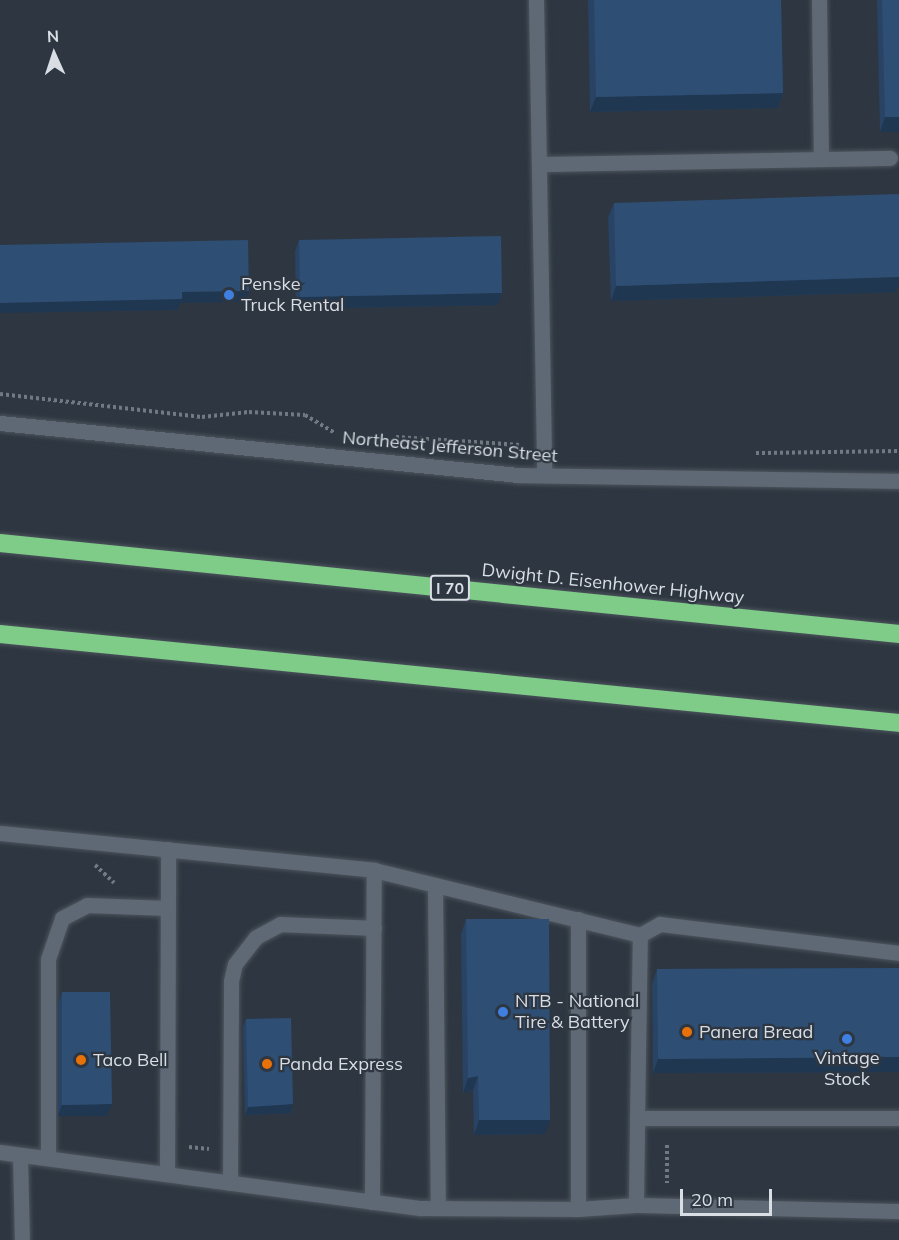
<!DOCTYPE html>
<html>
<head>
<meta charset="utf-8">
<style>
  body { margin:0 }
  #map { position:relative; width:899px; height:1240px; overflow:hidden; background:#2e3741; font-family:Mulish,sans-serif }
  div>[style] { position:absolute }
  .path>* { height:4px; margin-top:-2px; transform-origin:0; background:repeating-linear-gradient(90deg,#727982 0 3px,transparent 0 6px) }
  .roads { filter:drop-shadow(0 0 2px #4d545d) drop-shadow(0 0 2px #4d545d) }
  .minor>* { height:15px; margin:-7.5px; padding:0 7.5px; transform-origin:7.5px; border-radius:7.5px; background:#5f6975 }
  .highway>* { height:18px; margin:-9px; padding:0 9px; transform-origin:9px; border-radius:9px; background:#7fcc89 }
  .wall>* { inset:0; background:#284364 }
  .shaded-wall>* { inset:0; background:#203751 }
  .building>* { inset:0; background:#2e4e74 }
  .dots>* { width:16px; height:16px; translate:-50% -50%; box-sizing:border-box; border:3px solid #2e3741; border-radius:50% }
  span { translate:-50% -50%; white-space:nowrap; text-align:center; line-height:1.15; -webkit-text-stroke:4.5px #2e3741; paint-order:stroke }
  .shield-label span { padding:2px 4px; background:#2e3741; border:2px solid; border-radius:4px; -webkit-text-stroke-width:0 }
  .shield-label { font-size:16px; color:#d9dee5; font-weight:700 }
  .poi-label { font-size:18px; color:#d9dee5 }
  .left { translate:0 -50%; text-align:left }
  .street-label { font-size:18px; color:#d9dee5 }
  .north { position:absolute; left:24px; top:24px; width:60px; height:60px; -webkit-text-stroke:4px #2e3741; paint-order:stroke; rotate:357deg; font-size:16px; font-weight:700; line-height:24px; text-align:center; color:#d9dee5 }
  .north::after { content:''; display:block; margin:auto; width:21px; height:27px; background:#d9dee5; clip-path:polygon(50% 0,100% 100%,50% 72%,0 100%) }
  .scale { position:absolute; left:680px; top:1189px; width:92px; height:27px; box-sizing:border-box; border:3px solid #d9dee5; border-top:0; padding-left:8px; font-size:18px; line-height:21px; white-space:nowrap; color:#d9dee5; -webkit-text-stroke:4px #2e3741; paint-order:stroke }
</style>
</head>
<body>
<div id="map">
  <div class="path">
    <i style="left:0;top:394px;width:203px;rotate:6.5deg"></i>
    <i style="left:202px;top:417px;width:47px;rotate:-6.1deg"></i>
    <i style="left:249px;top:412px;width:56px;rotate:3.1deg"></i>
    <i style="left:305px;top:415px;width:35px;rotate:31deg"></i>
    <i style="left:396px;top:437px;width:125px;rotate:3.7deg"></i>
    <i style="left:756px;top:453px;width:143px;rotate:-0.8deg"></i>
    <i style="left:95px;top:865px;width:26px;rotate:43deg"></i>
    <i style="left:667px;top:1145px;width:38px;rotate:90deg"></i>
    <i style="left:189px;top:1147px;width:20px;rotate:6deg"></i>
  </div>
  <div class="roads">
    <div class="minor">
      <i style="left:536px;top:0;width:475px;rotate:89deg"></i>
      <i style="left:819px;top:0;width:159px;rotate:89.3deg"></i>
      <i style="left:539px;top:164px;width:351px;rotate:-1deg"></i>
      <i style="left:0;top:423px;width:521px;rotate:5.73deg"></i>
      <i style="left:518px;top:475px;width:381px;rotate:0.9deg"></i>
      <i style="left:0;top:833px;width:376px;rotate:5.6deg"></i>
      <i style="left:374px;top:870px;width:274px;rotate:13.7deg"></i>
      <i style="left:435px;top:885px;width:323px;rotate:89.5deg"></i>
      <i style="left:578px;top:919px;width:290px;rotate:90deg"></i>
      <i style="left:637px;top:1118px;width:183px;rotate:-89.1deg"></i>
      <i style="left:640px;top:935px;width:23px;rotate:-29deg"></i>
      <i style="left:660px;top:924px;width:241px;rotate:6.9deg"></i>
      <i style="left:0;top:1152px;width:425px;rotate:7.6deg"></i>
      <i style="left:421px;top:1208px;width:157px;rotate:0.4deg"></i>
      <i style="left:578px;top:1209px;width:58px;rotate:-3.9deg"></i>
      <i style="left:636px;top:1205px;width:263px;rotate:1.3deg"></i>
      <i style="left:20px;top:1155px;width:85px;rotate:88.7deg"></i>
      <i style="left:48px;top:1158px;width:199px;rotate:-90deg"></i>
      <i style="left:48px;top:959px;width:43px;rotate:-71.1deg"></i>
      <i style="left:62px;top:918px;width:28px;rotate:-27deg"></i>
      <i style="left:87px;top:905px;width:80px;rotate:2.1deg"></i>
      <i style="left:167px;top:1174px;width:325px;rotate:-89.8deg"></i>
      <i style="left:230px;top:1183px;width:202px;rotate:-89.7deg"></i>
      <i style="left:231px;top:981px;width:17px;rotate:-77deg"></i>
      <i style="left:235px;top:964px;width:34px;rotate:-52deg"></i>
      <i style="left:256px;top:937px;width:27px;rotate:-28deg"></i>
      <i style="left:280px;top:924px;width:94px;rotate:2.4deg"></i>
      <i style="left:372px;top:1202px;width:332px;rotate:-89.7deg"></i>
      <i style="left:636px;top:1205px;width:87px;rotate:-89.3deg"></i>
      <i style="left:637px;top:1118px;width:262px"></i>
    </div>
    <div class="highway">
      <i style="left:0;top:543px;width:904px;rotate:5.78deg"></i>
      <i style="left:0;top:634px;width:903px;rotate:5.65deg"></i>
    </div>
  </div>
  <div class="wall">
    <i style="clip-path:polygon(588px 0,781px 0,783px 93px,778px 108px,590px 112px)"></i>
    <i style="clip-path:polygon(877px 0,899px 0,899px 132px,880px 132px)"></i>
    <i style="clip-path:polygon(614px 203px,896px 292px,611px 301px,608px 217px)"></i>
    <i style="clip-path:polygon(299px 240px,498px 305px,296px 309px,295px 251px)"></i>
    <i style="clip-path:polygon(466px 919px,545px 1134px,474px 1135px,473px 1090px,463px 1093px,461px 934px)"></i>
    <i style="clip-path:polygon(899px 968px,899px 1072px,653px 1073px,652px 984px,657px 969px)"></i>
    <i style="clip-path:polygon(62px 992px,107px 1116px,58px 1116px,58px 1004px)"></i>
    <i style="clip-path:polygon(246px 1019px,291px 1113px,245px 1115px,243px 1027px)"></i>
  </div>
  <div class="shaded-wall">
    <i style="clip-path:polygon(783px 93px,778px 108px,590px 112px,596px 97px)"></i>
    <i style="clip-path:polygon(885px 117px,899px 117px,899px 132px,880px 132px)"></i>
    <i style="clip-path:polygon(899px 277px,899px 284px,896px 292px,611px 301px,616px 286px)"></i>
    <i style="clip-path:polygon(249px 291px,245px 302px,180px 303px,178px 310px,0 313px,0 303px,182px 292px)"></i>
    <i style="clip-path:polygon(502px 293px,498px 305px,296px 309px,300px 297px)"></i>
    <i style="clip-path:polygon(899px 1057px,899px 1072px,653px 1073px,658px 1059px)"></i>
    <i style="clip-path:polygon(478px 1076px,473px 1090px,463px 1093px,468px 1078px)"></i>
    <i style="clip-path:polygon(112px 1104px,107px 1116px,58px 1116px,62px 1105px)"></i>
    <i style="clip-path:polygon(293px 1104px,291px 1113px,245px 1115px,248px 1107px)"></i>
    <i style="clip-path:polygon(479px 1120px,550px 1120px,545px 1134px,474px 1135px)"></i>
  </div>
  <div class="building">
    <i style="clip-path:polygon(594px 0,781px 0,783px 93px,596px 97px)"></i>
    <i style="clip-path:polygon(882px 0,899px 0,899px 117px,885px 117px)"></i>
    <i style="clip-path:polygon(899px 194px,899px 277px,616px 286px,614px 203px)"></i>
    <i style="clip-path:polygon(501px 236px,502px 293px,300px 297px,299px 240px)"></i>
    <i style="clip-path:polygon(248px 240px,249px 291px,182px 292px,182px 299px,0 303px,0 245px)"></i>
    <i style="clip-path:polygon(466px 919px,549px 919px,550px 1120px,479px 1120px,478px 1076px,468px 1078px)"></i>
    <i style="clip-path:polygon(899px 968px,899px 1057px,658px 1059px,657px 969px)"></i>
    <i style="clip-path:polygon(62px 992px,110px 992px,112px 1104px,62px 1105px)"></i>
    <i style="clip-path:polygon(291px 1018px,293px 1104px,248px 1107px,246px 1019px)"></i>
  </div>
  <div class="dots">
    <i style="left:229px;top:295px;background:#3f7fe0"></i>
    <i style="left:503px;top:1012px;background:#3f7fe0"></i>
    <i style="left:687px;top:1032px;background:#e8710a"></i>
    <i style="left:847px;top:1039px;background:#3f7fe0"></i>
    <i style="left:81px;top:1060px;background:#e8710a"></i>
    <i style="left:267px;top:1064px;background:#e8710a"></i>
  </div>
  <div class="shield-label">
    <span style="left:450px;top:588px">I 70</span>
  </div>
  <div class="poi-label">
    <span class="left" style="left:241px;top:295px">Penske<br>Truck Rental</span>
    <span class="left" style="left:515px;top:1012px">NTB - National<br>Tire &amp; Battery</span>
    <span class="left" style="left:699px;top:1032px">Panera Bread</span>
    <span style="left:847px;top:1069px">Vintage<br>Stock</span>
    <span class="left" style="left:93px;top:1060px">Taco Bell</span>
    <span class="left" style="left:279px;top:1064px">Panda Express</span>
  </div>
  <div class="street-label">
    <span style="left:450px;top:447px;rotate:5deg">Northeast Jefferson Street</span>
    <span style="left:613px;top:584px;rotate:6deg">Dwight D. Eisenhower Highway</span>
  </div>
  <div class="north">N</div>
  <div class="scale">20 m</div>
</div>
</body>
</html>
